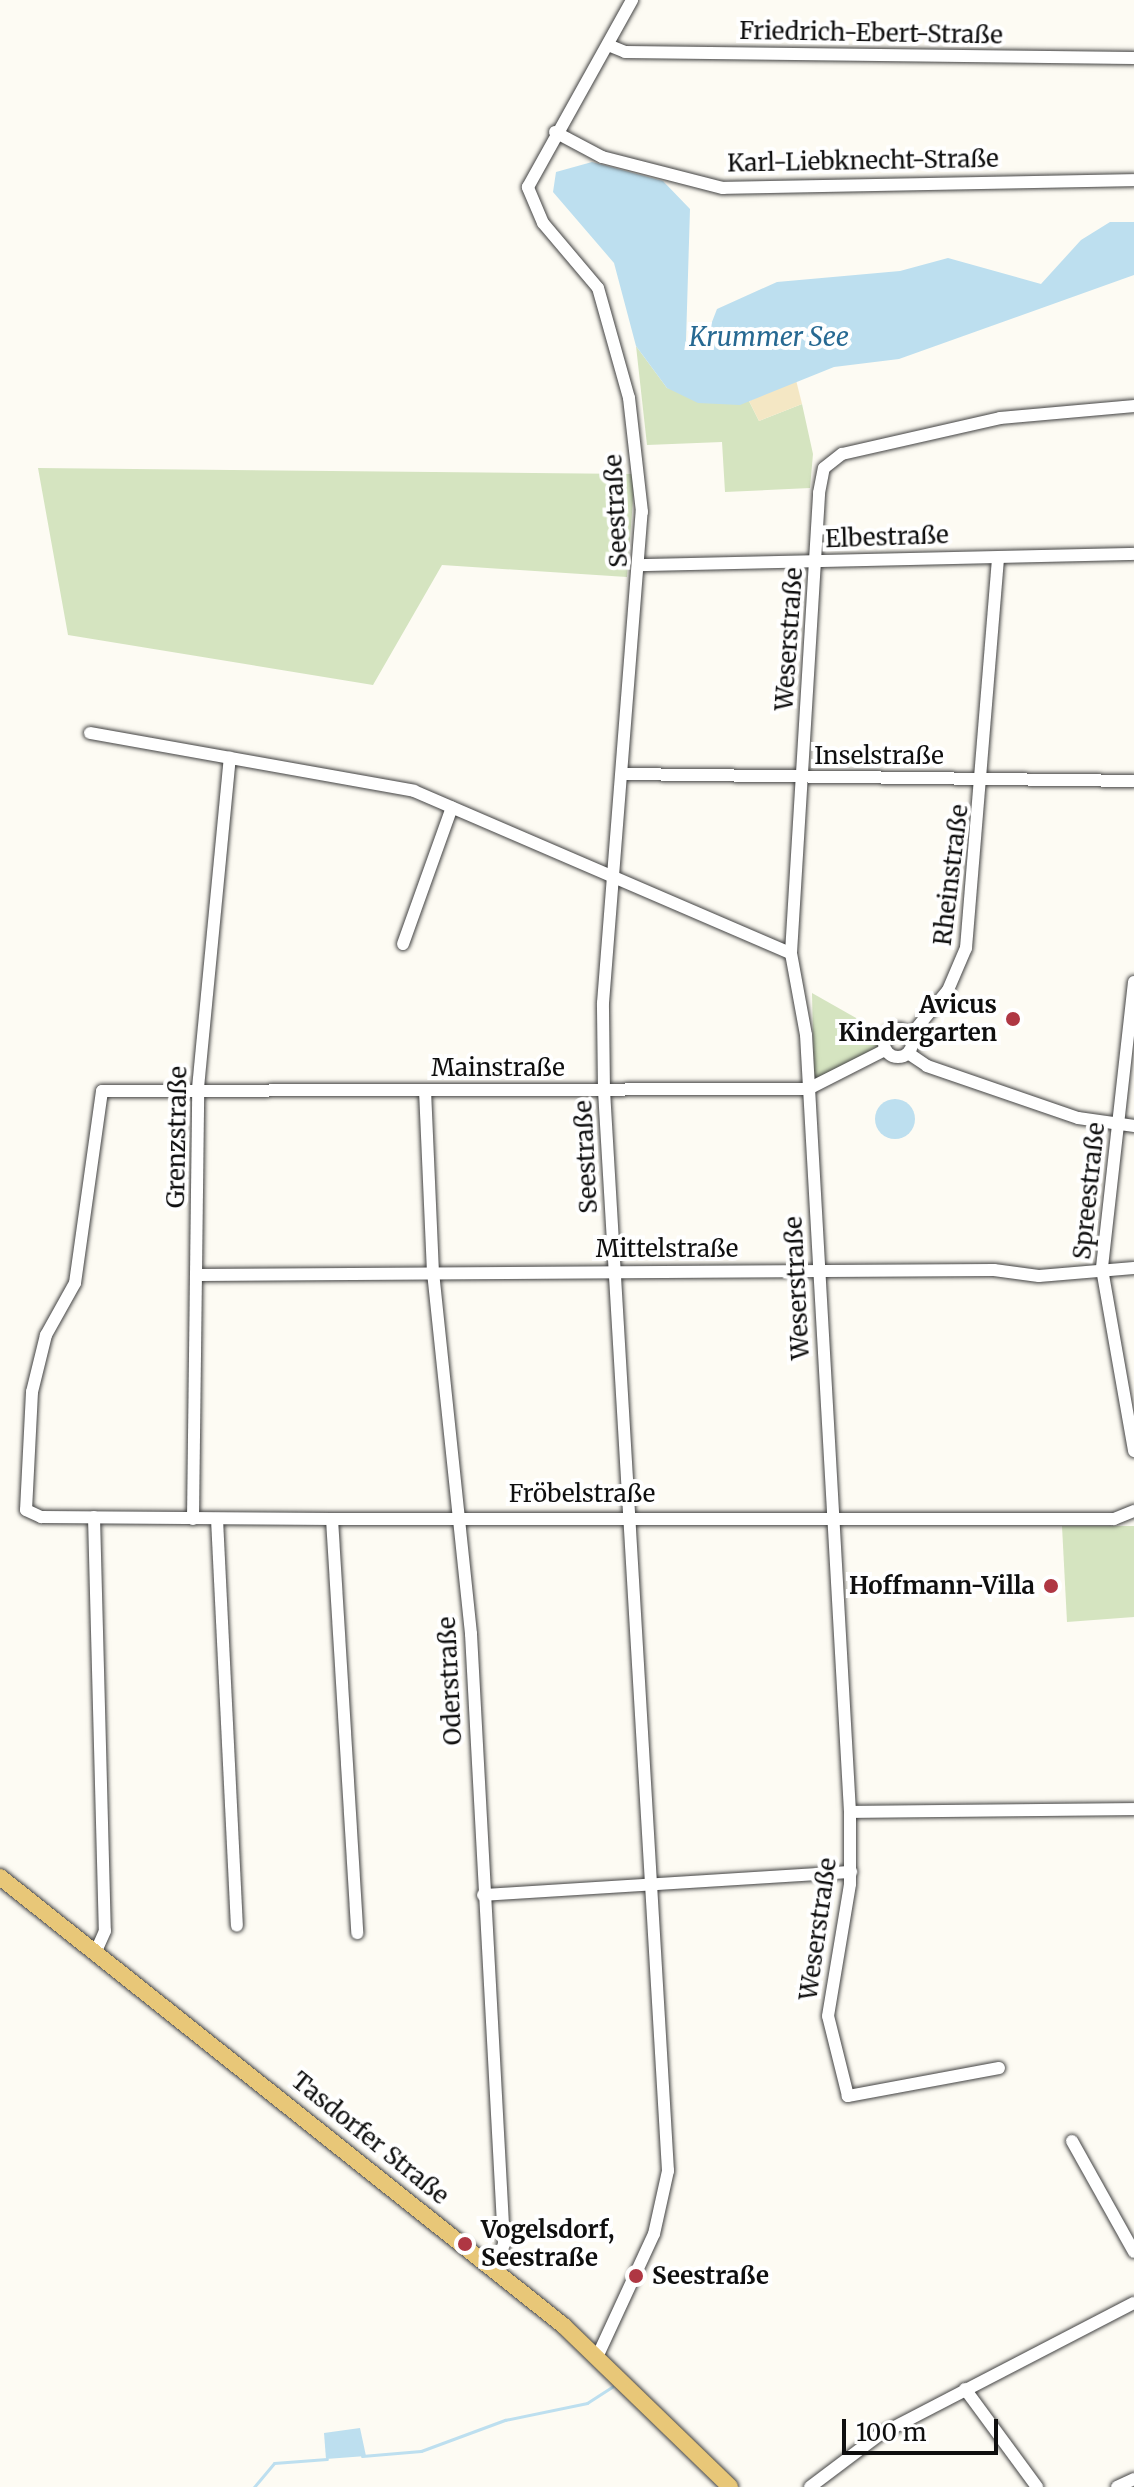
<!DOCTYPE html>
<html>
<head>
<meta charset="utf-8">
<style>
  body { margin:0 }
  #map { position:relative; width:1134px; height:2487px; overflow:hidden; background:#fdfbf3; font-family:Merriweather,serif }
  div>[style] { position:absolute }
  .green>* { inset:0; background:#d5e4c0 }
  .sand>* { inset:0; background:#f4e7c4 }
  .water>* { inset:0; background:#bddfef }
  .round { border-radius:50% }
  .stream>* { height:3px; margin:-1.5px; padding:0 1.5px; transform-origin:1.5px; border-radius:1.5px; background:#bddfef }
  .roads { filter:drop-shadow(0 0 2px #424242) drop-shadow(0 0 2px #424242) }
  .minor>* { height:12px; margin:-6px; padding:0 6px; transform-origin:6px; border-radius:6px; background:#fff }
  .minor>.ring { margin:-6px; padding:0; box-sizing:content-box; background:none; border:12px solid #fff; border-radius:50% }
  .major>* { height:16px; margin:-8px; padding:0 8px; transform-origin:8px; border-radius:8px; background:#e8c778 }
  .dots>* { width:22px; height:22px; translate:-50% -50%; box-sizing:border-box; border:4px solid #fff; border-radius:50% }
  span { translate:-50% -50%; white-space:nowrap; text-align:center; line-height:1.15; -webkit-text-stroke:8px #fff; paint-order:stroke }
  .street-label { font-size:24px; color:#0f0f0f }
  .poi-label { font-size:24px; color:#0f0f0f; font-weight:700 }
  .right { translate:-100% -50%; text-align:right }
  .left { translate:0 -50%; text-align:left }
  .water-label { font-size:26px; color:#276992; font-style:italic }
  .scale { position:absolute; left:842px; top:2419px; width:156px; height:36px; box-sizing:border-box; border:4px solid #0f0f0f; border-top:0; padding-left:10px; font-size:24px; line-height:28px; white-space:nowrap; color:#0f0f0f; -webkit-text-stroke:6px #fff; paint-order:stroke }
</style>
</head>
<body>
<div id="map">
  <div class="green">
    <i style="clip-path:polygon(636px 346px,667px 388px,749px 401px,759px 421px,802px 404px,813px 454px,810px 488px,725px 492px,722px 442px,647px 445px)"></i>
    <i style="clip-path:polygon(38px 468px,635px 474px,627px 577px,442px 565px,373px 685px,68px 635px)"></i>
    <i style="clip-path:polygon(812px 993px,879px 1031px,878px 1046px,866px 1055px,814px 1079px)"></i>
    <i style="clip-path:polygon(1062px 1526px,1134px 1526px,1134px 1617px,1067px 1622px)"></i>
  </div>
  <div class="sand">
    <i style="clip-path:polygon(796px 380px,802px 404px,759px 421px,749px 401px)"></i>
  </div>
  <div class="water">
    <i style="clip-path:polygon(592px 162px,663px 181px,690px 209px,686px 341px,695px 348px,703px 345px,717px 309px,777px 282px,900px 271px,948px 258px,1041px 284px,1081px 240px,1110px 222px,1134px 222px,1134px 275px,899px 359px,834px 367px,740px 405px,698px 403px,667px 388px,636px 346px,614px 263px,553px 192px,556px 172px)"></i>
    <i class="round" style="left:875px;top:1099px;width:40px;height:40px"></i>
    <i style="clip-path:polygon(360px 2428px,366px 2456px,326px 2459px,324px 2433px)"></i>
  </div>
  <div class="stream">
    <i style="left:362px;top:2456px;width:59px;rotate:-4.8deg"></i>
    <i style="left:421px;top:2451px;width:90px;rotate:-20.3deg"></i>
    <i style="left:505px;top:2420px;width:84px;rotate:-11.7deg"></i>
    <i style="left:587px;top:2403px;width:30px;rotate:-33deg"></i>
    <i style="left:254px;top:2487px;width:31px;rotate:-50deg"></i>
    <i style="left:274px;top:2463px;width:53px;rotate:-4.3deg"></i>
  </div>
  <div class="roads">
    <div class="minor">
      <i style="left:608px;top:45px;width:18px;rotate:22deg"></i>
      <i style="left:625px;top:52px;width:509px;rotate:0.68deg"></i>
      <i style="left:555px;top:132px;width:53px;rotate:28deg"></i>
      <i style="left:602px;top:157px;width:125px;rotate:14.4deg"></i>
      <i style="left:723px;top:188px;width:411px;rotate:-1.1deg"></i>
      <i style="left:642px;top:565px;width:492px;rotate:-1.3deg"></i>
      <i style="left:90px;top:733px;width:329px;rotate:10.1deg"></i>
      <i style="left:414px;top:791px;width:410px;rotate:23.3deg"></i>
      <i style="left:623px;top:774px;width:511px;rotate:0.78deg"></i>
      <i style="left:403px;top:944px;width:145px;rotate:-70.3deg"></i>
      <i style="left:1134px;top:982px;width:289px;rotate:96.4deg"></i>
      <i style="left:1102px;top:1269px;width:185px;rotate:80deg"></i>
      <i class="ring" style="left:884px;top:1029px;width:16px;height:16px"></i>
      <i style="left:910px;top:1036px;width:60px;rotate:-50.4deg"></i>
      <i style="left:948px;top:990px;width:46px;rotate:-66.8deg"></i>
      <i style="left:966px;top:948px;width:391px;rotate:-85.3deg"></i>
      <i style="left:885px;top:1050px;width:86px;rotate:153.1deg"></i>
      <i style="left:808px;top:1089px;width:706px;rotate:179.84deg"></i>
      <i style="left:102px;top:1091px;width:194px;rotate:98deg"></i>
      <i style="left:75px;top:1283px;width:60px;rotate:119.1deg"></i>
      <i style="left:46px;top:1335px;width:59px;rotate:103.8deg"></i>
      <i style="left:32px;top:1392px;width:118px;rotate:92.9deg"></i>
      <i style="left:26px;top:1510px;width:17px;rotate:25deg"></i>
      <i style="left:41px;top:1517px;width:291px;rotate:0.4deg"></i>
      <i style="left:332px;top:1519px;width:782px"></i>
      <i style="left:1114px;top:1519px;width:22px;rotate:-22deg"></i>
      <i style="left:908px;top:1053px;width:23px;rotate:34deg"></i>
      <i style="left:927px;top:1066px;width:160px;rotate:19deg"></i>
      <i style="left:1078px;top:1118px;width:57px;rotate:8.1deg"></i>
      <i style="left:425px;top:1090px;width:182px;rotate:87.5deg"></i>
      <i style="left:433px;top:1272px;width:364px;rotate:84deg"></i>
      <i style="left:471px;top:1634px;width:611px;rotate:86.9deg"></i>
      <i style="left:504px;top:2244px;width:26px;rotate:111deg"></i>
      <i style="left:197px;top:1275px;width:797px;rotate:-0.36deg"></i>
      <i style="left:994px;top:1270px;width:45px;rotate:7.6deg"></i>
      <i style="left:1039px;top:1276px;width:95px;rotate:-4.8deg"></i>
      <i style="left:94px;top:1517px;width:414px;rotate:88.5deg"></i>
      <i style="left:105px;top:1931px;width:22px;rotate:114deg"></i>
      <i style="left:193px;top:1519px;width:431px;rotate:-89.3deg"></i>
      <i style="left:198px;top:1088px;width:332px;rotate:-84.5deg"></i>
      <i style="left:217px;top:1519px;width:407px;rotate:87.2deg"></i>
      <i style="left:332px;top:1519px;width:415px;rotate:86.5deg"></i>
      <i style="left:850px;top:1812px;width:284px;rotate:-0.6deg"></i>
      <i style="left:483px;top:1895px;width:369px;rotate:-3.6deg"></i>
      <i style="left:999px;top:2068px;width:154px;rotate:169.5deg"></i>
      <i style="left:848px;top:2096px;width:82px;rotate:-104deg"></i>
      <i style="left:828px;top:2016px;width:134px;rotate:-80.5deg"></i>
      <i style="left:850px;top:1884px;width:72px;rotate:-90deg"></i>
      <i style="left:850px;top:1812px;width:778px;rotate:-93.24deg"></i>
      <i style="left:806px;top:1035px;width:83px;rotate:-100.4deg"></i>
      <i style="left:791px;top:953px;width:461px;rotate:-86.5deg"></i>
      <i style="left:819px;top:493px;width:25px;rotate:-79deg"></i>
      <i style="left:824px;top:468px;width:23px;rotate:-38deg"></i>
      <i style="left:842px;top:454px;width:162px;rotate:-12.8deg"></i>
      <i style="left:1000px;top:418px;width:135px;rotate:-5.1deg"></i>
      <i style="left:1072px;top:2141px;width:127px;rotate:60.8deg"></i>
      <i style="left:598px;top:2355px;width:133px;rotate:-65.2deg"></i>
      <i style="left:654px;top:2234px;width:65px;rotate:-77.5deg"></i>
      <i style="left:668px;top:2171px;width:1082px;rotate:-93.39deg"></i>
      <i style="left:604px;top:1091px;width:88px;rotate:-90.7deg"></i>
      <i style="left:603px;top:1003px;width:493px;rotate:-85.5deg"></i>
      <i style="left:642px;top:512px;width:115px;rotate:-96.5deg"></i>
      <i style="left:629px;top:398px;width:114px;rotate:-105.7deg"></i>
      <i style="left:598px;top:288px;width:85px;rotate:-130.2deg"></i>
      <i style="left:543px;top:223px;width:39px;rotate:-113deg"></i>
      <i style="left:528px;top:187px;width:214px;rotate:-60.9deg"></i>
      <i style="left:965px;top:2389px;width:122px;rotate:53.7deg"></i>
      <i style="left:810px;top:2487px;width:86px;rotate:-37deg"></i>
      <i style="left:879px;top:2435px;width:287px;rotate:-27.4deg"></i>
      <i style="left:1117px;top:2487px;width:19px;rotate:-25deg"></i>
    </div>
    <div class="major">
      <i style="left:0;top:1877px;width:721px;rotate:38.52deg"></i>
      <i style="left:564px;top:2326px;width:231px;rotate:44.1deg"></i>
    </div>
  </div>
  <div class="dots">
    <i style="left:1013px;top:1019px;background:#af3743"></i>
    <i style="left:1051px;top:1586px;background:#af3743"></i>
    <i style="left:465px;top:2244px;background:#af3743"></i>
    <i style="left:636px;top:2276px;background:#af3743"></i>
  </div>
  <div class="street-label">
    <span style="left:871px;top:33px;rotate:1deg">Friedrich-Ebert-Straße</span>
    <span style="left:863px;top:161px;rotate:-1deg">Karl-Liebknecht-Straße</span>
    <span style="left:616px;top:511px;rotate:-93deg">Seestraße</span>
    <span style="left:887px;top:537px;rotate:-2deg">Elbestraße</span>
    <span style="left:789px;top:639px;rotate:-86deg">Weserstraße</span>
    <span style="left:879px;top:756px">Inselstraße</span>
    <span style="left:951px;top:875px;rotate:-83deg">Rheinstraße</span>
    <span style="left:498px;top:1068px">Mainstraße</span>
    <span style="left:177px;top:1137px;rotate:-89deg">Grenzstraße</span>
    <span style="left:586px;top:1157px;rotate:-93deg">Seestraße</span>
    <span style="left:1089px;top:1191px;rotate:-84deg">Spreestraße</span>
    <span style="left:667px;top:1249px">Mittelstraße</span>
    <span style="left:797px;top:1288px;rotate:-93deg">Weserstraße</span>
    <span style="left:582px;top:1494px">Fröbelstraße</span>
    <span style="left:450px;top:1681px;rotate:-93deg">Oderstraße</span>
    <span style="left:818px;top:1929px;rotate:-82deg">Weserstraße</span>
    <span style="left:370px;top:2138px;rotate:39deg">Tasdorfer Straße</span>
  </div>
  <div class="poi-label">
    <span class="right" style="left:997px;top:1019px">Avicus<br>Kindergarten</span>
    <span class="right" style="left:1035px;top:1586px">Hoffmann-Villa</span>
    <span class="left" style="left:481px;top:2244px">Vogelsdorf,<br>Seestraße</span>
    <span class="left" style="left:652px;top:2276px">Seestraße</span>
  </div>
  <div class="water-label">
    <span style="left:769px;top:337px">Krummer See</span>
  </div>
  <div class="scale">100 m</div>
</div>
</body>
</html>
